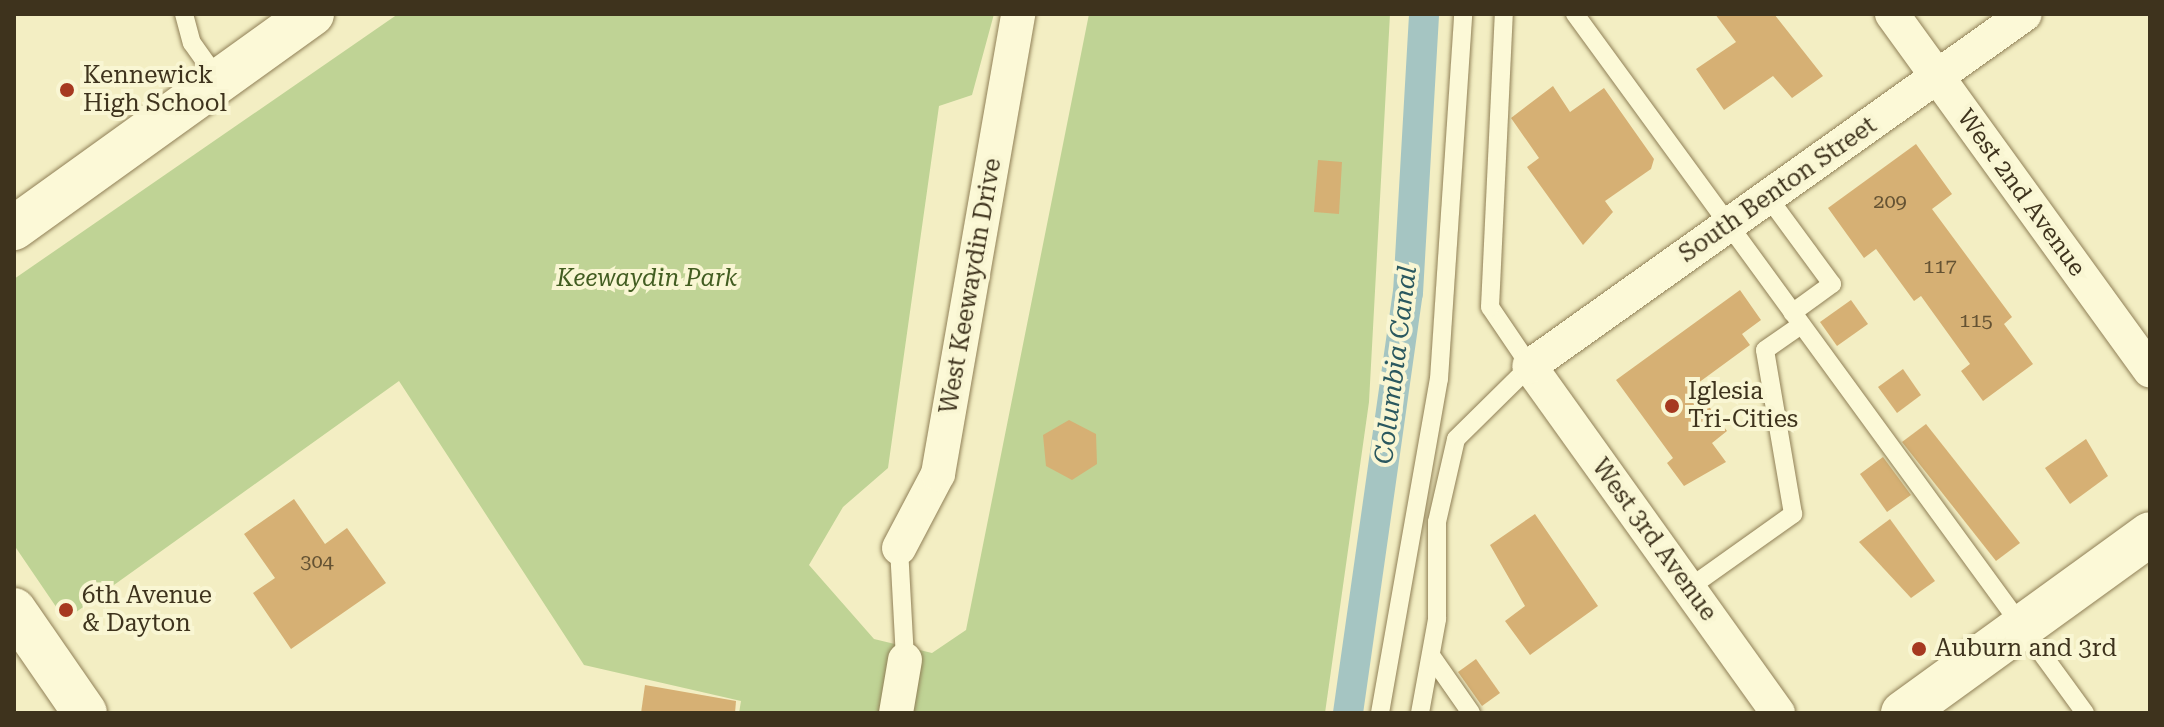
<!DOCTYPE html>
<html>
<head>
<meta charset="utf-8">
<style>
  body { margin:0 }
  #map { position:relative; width:2164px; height:727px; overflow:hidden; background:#f3eec3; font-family:"Roboto Serif",serif }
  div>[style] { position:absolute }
  .green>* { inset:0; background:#bfd395 }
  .canal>* { height:30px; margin:-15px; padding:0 15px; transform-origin:15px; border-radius:15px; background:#a5c5c2 }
  .building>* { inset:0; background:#d6b074 }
  .roads { filter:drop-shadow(0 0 2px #908057) drop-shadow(0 0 2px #908057) }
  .service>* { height:18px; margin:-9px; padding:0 9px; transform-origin:9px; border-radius:9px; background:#fcf9d7 }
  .minor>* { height:34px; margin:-17px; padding:0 17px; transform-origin:17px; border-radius:17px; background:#fcf9d7 }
  .tertiary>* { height:44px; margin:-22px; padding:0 22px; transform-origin:22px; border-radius:22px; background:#fcf9d7 }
  .dots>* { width:22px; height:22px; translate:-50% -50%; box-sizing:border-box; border:4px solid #f9f6d3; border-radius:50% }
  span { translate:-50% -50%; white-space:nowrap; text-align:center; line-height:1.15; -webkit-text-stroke:8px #f9f6d3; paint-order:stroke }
  .number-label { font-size:20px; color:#645233 }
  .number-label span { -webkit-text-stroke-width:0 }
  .poi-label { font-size:24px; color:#3e331d }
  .left { translate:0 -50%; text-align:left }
  .street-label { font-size:24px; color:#3e331d }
  .park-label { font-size:24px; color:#425d21; font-style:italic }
  .water-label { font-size:26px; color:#2a585f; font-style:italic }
  .frame { position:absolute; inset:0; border:16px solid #3e331d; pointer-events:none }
</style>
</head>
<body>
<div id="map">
  <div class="green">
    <i style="clip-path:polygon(398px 14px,994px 14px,972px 95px,939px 106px,888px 468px,843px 507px,809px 565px,874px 639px,932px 653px,966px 630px,1089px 14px,1390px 14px,1369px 402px,1325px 713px,739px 713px,741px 701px,584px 665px,399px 381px,65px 620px,14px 545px,14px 279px)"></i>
  </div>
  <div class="canal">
    <i style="left:1348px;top:713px;width:424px;rotate:-81.9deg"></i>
    <i style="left:1408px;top:293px;width:279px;rotate:-86.7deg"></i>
  </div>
  <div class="building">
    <i style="clip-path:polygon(1715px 14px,1774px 14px,1823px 76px,1792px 98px,1773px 76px,1724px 110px,1696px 69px,1736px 42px)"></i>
    <i style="clip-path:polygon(1553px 86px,1570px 112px,1604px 88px,1654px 159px,1651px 169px,1605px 201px,1613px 212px,1583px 245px,1527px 167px,1539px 158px,1511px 118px)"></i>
    <i style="clip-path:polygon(1916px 144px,1952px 194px,1932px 209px,2012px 317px,2004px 324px,2033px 364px,1983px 401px,1961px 371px,1970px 364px,1921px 296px,1914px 301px,1876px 249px,1864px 258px,1828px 208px)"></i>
    <i style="clip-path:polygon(1318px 160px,1342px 162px,1339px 214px,1314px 212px)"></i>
    <i style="clip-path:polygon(1740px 290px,1761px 320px,1742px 334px,1750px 345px,1694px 386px,1727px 431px,1712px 443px,1726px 462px,1684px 486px,1667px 463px,1673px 458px,1616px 380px)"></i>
    <i style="clip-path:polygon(1851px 300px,1868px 324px,1837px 346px,1820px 322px)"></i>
    <i style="clip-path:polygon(1903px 369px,1921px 395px,1897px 413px,1878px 387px)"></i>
    <i style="clip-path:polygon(1069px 420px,1096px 434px,1097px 464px,1072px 480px,1046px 466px,1043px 435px)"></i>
    <i style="clip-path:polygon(1926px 424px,2020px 543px,1996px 561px,1902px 442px)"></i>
    <i style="clip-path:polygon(2086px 439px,2108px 476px,2070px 504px,2045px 468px)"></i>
    <i style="clip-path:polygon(1883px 457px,1911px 495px,1887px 512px,1860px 474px)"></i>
    <i style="clip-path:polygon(294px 499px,325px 544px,347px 528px,386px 583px,291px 649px,253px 593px,275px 578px,244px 534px)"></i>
    <i style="clip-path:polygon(1535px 514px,1598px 606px,1530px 655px,1505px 621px,1525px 606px,1490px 545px)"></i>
    <i style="clip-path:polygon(1890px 519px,1935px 581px,1911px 598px,1859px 542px)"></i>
    <i style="clip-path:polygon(1476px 659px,1500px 693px,1482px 706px,1458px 672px)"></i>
    <i style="clip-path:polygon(645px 685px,736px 701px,735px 713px,641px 713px)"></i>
  </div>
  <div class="roads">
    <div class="service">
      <i style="left:184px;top:14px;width:30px;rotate:75deg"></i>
      <i style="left:192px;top:43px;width:47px;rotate:54.6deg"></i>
      <i style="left:1575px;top:14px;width:865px;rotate:53.88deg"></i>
      <i style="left:1768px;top:197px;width:108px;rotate:53.7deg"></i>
      <i style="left:1832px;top:284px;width:49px;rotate:144.1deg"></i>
      <i style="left:899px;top:548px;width:112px;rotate:86.9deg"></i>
      <i style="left:1689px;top:588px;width:128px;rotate:-35.4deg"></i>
      <i style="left:1793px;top:514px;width:166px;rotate:-99.7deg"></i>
      <i style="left:1765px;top:350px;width:44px;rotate:-34.8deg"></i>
      <i style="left:1432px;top:657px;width:68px;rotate:55.1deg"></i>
      <i style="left:1380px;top:713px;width:339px;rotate:-80deg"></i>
      <i style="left:1439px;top:379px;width:366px;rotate:-86.2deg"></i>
      <i style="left:1420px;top:713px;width:96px;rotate:-79.7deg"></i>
      <i style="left:1437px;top:619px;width:97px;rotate:-90deg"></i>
      <i style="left:1437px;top:522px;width:85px;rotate:-77.1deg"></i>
      <i style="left:1456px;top:439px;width:104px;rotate:-44.6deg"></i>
      <i style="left:1530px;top:366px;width:71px;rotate:-124.1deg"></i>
      <i style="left:1490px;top:307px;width:293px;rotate:-87.3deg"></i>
    </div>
    <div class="minor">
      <i style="left:1892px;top:14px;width:440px;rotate:54.1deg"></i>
      <i style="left:899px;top:548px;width:84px;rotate:-62.2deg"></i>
      <i style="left:938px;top:474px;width:467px;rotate:-80.1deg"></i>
      <i style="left:896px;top:713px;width:54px;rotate:-80.4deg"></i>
      <i style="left:1778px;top:713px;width:427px;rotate:-125.6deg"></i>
      <i style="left:1530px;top:366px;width:607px;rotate:-35.42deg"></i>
    </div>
    <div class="tertiary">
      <i style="left:14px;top:228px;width:367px;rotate:-35.7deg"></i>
      <i style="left:14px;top:610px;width:125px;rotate:55.4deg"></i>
      <i style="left:1903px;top:713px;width:305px;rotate:-35.9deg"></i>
    </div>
  </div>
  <div class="dots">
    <i style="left:67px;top:90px;background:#a63920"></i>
    <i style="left:1672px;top:406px;background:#a63920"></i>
    <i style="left:66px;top:610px;background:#a63920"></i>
    <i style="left:1919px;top:649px;background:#a63920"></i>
  </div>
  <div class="number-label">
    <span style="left:1890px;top:201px">209</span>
    <span style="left:1940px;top:266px">117</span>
    <span style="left:1976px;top:320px">115</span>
    <span style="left:317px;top:561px">304</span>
  </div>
  <div class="poi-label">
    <span class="left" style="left:83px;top:90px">Kennewick<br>High School</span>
    <span class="left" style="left:1688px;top:406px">Iglesia<br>Tri-Cities</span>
    <span class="left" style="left:82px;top:610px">6th Avenue<br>&amp; Dayton</span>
    <span class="left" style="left:1935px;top:649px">Auburn and 3rd</span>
  </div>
  <div class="street-label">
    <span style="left:1778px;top:190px;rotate:-35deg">South Benton Street</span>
    <span style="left:2021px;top:193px;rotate:54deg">West 2nd Avenue</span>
    <span style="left:971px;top:286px;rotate:-80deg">West Keewaydin Drive</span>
    <span style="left:1654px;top:540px;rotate:54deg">West 3rd Avenue</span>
  </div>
  <div class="park-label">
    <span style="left:647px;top:279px">Keewaydin Park</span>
  </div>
  <div class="water-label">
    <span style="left:1396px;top:365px;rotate:-83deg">Columbia Canal</span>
  </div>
  <div class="frame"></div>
</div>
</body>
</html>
